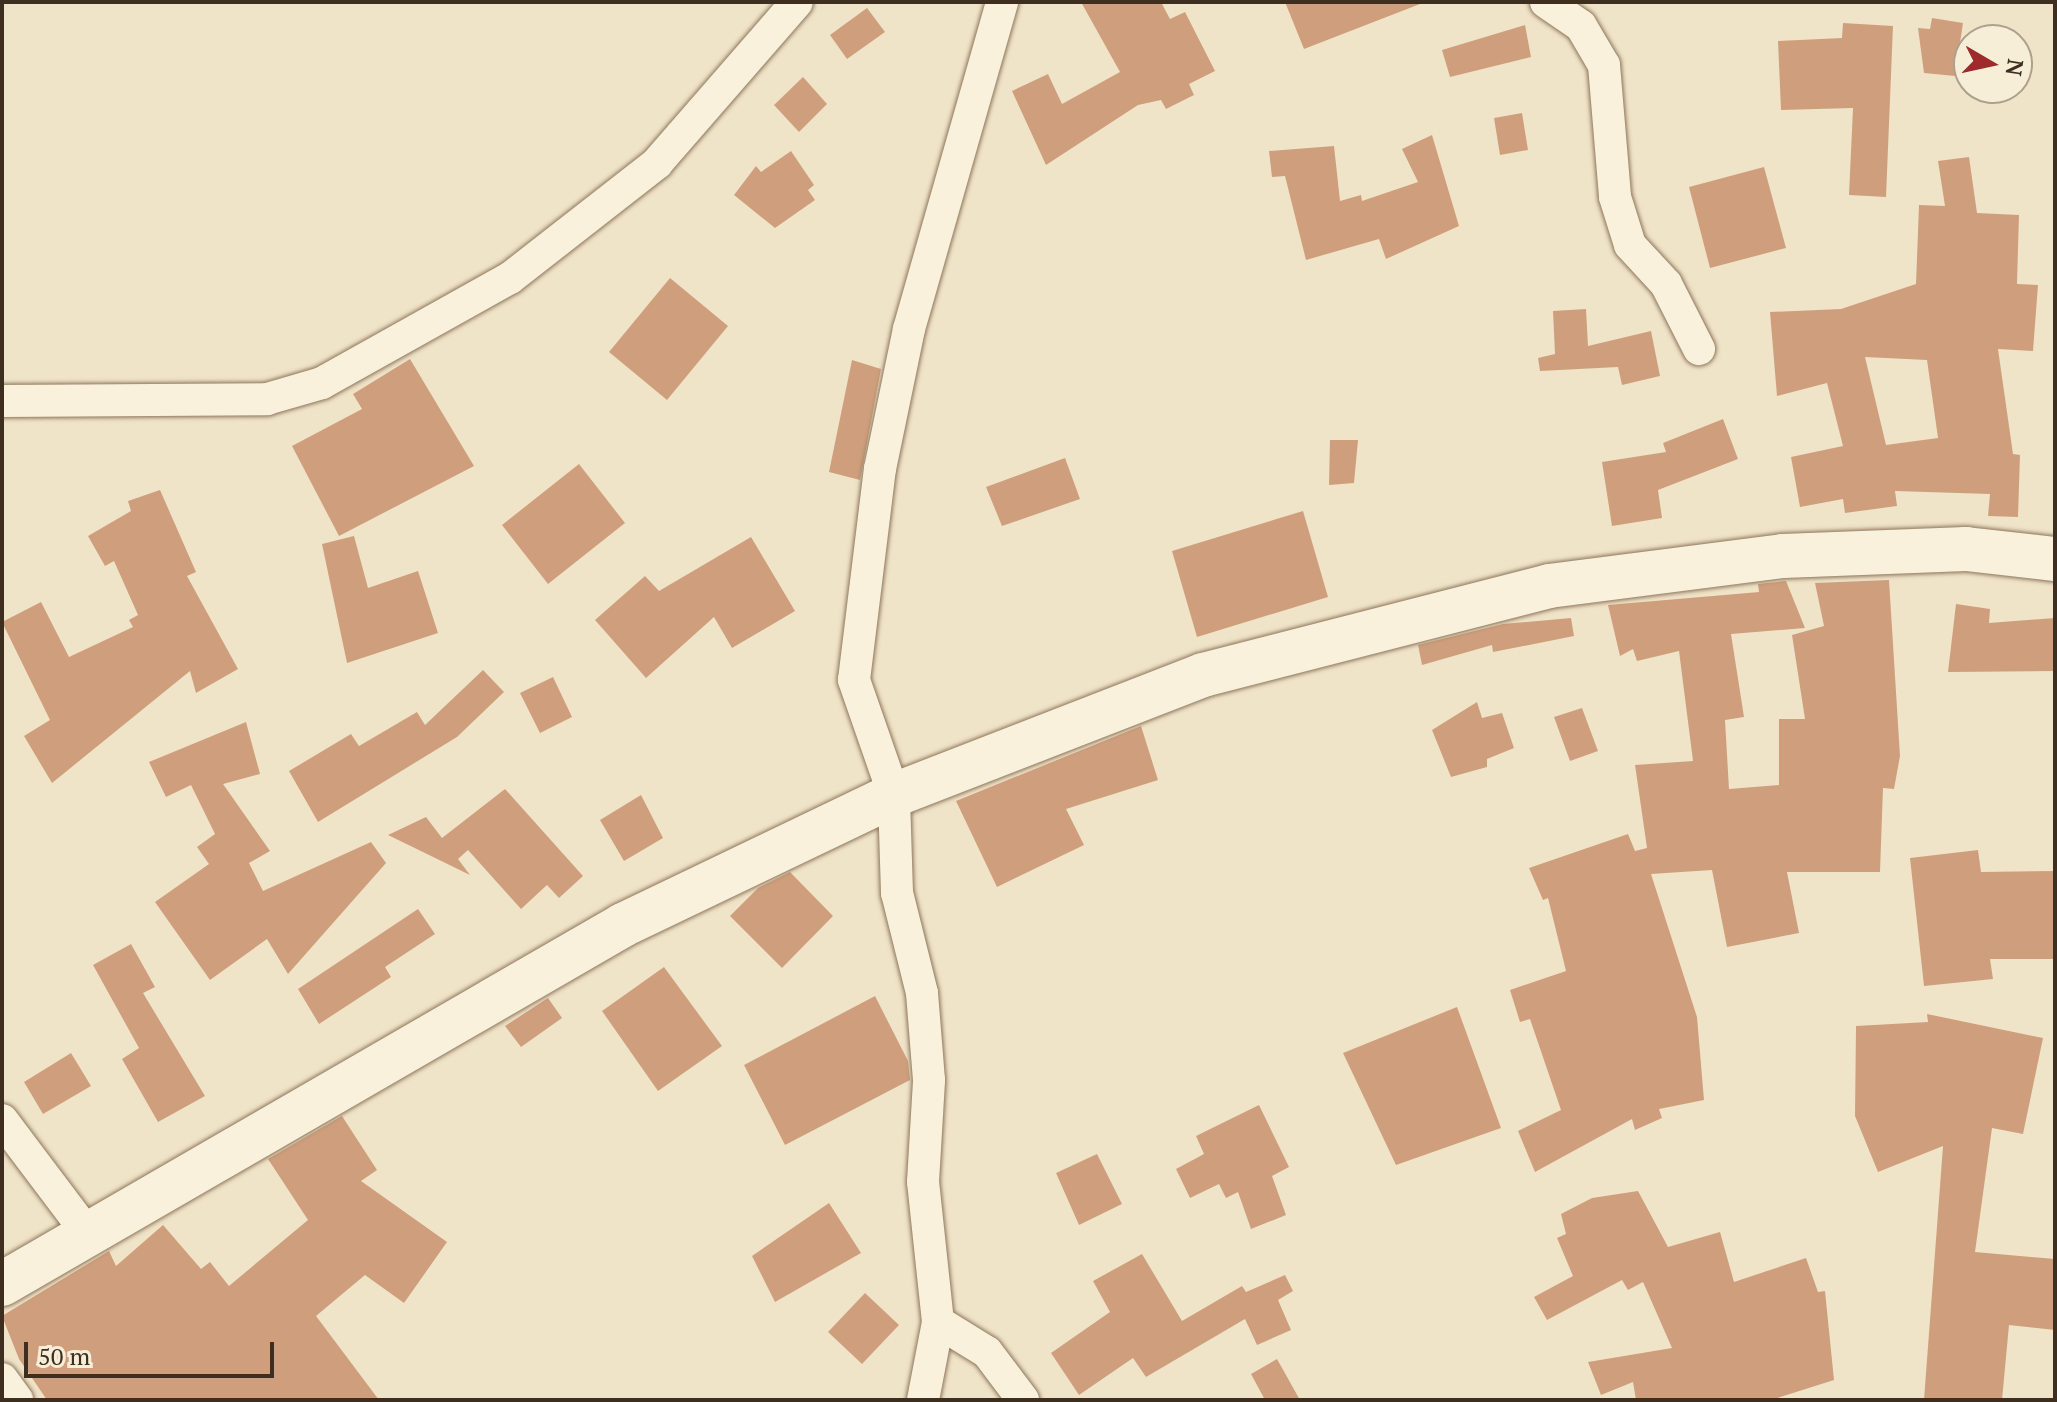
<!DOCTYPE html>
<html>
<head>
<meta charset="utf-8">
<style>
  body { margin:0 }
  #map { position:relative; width:2057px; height:1402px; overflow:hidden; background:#f0e4c8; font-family:"PT Serif",serif }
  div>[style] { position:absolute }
  .building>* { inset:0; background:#cf9f7d }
  .roads { filter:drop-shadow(0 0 2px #8d765c) drop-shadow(0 0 2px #8d765c) }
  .minor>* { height:32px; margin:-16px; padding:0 16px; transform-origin:16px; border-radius:16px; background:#faf1dc }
  .secondary>* { height:44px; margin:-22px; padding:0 22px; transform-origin:22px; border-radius:22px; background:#faf1dc }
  span { translate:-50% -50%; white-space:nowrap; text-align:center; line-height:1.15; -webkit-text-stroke:6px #f7eed8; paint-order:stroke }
  .frame { position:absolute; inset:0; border:4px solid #3d2e20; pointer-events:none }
  .north { position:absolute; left:1953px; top:24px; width:80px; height:80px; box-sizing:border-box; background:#f7eed8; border:2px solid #ada18e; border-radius:50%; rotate:99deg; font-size:22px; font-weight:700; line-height:32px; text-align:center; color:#3d2e20 }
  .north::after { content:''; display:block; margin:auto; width:28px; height:36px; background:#9e2a2b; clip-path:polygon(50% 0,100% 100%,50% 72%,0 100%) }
  .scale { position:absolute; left:24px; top:1342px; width:250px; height:36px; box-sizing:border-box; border:4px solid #3d2e20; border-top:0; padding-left:10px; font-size:24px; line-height:28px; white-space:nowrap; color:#3d2e20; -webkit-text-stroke:6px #f7eed8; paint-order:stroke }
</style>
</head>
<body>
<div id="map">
  <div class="building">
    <i style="clip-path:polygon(1081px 2px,1161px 2px,1170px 19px,1185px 12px,1215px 71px,1189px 84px,1194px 95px,1166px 109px,1161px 100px,1138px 105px,1046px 165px,1012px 91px,1048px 74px,1062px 104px,1120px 72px)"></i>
    <i style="clip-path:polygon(1285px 2px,1420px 2px,1420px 4px,1304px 49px)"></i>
    <i style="clip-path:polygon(867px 8px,885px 32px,847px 59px,830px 35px)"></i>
    <i style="clip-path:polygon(1932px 18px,1963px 23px,1955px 76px,1924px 73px,1918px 28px,1930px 29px)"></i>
    <i style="clip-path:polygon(1843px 23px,1893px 26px,1886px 197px,1849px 195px,1853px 108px,1781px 110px,1778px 41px,1842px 38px)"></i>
    <i style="clip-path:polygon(1525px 25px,1531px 57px,1450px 77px,1442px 50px)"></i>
    <i style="clip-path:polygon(803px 77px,827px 104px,799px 132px,774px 105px)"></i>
    <i style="clip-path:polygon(1522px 113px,1528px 150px,1500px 155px,1494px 118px)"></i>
    <i style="clip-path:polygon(1432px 135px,1459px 226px,1386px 259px,1379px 239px,1306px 260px,1285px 176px,1272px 177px,1269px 151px,1334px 146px,1340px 201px,1361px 195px,1362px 201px,1418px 182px,1402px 149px)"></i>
    <i style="clip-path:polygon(791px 151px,814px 185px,808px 190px,815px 200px,775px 228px,734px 195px,756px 166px,761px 172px)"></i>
    <i style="clip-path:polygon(evenodd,1969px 157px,1977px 213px,2019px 215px,2017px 284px,2038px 285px,2033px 351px,1998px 349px,2013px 454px,2020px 455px,2018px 517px,1988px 516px,1990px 494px,1895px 491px,1897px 506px,1845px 513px,1843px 499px,1800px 507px,1791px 457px,1843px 446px,1827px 383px,1777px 396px,1770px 312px,1841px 309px,1916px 284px,1919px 205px,1945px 206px,1938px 161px,1969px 157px,1865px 357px,1927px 360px,1938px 438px,1886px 445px,1865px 357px)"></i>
    <i style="clip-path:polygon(1764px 167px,1786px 248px,1710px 268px,1689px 187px)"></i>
    <i style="clip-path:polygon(670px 278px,728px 326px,667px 400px,609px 352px)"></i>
    <i style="clip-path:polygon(1586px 309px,1588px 346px,1651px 331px,1660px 376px,1622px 385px,1618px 367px,1540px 371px,1538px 358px,1555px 354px,1553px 311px)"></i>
    <i style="clip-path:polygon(410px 359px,474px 466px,339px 536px,292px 446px,362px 409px,353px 394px)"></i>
    <i style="clip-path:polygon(852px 360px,881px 369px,860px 480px,829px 472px)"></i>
    <i style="clip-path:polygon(1723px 419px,1738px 459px,1658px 490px,1662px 518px,1612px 526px,1602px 462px,1666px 452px,1663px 443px)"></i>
    <i style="clip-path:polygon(1330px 440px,1358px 440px,1354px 483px,1329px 485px)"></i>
    <i style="clip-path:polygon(1065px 458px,1080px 499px,1002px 526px,986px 487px)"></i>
    <i style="clip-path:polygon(579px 464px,625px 523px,548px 584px,502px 525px)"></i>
    <i style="clip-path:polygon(160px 490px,196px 572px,187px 576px,238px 669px,196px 693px,190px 671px,52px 783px,24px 736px,50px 720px,2px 622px,41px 602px,69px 657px,133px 627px,129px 620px,138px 615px,114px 561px,105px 566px,88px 536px,131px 511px,128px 501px)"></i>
    <i style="clip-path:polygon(1303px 511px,1328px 597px,1197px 637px,1172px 551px)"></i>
    <i style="clip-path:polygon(354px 536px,368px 588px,418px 571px,438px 633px,347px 663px,322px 544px)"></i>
    <i style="clip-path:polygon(751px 537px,795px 611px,732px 648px,714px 617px,646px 678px,595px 620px,645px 576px,659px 591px)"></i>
    <i style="clip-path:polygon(1889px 580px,1900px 756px,1894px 789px,1883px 788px,1880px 872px,1787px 872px,1799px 933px,1727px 947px,1712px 870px,1651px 874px,1697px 1017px,1704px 1100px,1659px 1109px,1662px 1118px,1635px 1130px,1632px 1119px,1535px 1172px,1518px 1131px,1561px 1110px,1530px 1019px,1520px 1022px,1510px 990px,1566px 971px,1548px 898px,1543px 900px,1529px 868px,1628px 834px,1635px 851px,1647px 848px,1635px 765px,1693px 761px,1679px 651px,1637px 661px,1633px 649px,1620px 656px,1608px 605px,1759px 592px,1758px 584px,1786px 581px,1805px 628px,1731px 634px,1744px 717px,1725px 720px,1729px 789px,1779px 785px,1779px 719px,1805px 719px,1792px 635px,1824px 626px,1815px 583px)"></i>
    <i style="clip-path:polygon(1956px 604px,1990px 609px,1989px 623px,2055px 618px,2055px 671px,1948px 672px)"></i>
    <i style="clip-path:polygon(1571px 618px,1574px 636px,1493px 652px,1492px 645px,1422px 665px,1418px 645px,1503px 624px)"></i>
    <i style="clip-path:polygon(483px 670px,504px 692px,457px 737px,318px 822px,289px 771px,351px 734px,359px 746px,417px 712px,425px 725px)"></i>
    <i style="clip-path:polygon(553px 677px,572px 717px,540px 733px,520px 693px)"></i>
    <i style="clip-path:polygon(1477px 702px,1482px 718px,1502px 713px,1514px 748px,1487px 759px,1487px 767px,1451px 777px,1432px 730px)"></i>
    <i style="clip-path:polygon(1582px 708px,1598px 751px,1570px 761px,1554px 717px)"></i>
    <i style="clip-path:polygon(246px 722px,260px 774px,223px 784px,270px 851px,249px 863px,263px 891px,371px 842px,386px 863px,288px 974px,267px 939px,210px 980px,155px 902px,209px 864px,197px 847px,215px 834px,191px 785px,166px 797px,149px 762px)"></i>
    <i style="clip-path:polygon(1141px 726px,1158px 780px,1066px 809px,1084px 845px,997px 887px,956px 801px)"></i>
    <i style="clip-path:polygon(505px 789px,583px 876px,559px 898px,547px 885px,521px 909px,468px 850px,458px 859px,470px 875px,388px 835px,426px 817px,442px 838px)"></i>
    <i style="clip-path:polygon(641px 795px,663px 838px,624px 861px,600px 820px)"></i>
    <i style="clip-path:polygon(1978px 850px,1981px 872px,2055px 871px,2055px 959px,1990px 959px,1993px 979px,1924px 986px,1910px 858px)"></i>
    <i style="clip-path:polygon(790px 872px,833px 916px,782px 968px,730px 916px,758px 888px)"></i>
    <i style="clip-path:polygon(418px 909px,435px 934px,385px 967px,391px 977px,319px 1024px,298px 989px)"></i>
    <i style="clip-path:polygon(131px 944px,155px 987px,143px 993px,205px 1096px,158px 1122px,122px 1059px,139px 1048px,93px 965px)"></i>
    <i style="clip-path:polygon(664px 967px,722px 1046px,658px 1091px,602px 1011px)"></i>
    <i style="clip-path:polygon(875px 996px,908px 1061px,910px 1080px,785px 1145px,744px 1065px)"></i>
    <i style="clip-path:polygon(548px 998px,562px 1018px,521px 1047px,505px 1026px)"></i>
    <i style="clip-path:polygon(1457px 1007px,1501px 1128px,1396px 1165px,1343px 1053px)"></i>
    <i style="clip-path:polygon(1927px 1014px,2043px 1038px,2023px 1134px,1992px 1128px,1975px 1252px,2055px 1259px,2055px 1330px,2009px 1325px,2002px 1400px,1924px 1400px,1943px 1146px,1878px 1172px,1855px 1116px,1856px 1026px,1928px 1022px)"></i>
    <i style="clip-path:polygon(71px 1053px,91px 1086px,43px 1114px,24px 1082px)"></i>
    <i style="clip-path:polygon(1259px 1105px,1289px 1167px,1272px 1176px,1286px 1215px,1251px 1229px,1238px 1192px,1226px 1198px,1219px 1184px,1190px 1198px,1176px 1169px,1204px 1154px,1196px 1136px)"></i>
    <i style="clip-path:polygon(342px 1116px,377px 1170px,361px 1181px,447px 1242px,404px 1303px,365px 1275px,316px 1316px,379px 1400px,47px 1400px,19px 1359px,2px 1316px,109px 1251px,116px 1266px,163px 1225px,201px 1269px,210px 1262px,229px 1286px,308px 1220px,268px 1159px)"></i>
    <i style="clip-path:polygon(1097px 1154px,1122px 1204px,1079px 1225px,1056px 1173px)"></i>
    <i style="clip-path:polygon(1638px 1191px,1668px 1247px,1720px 1232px,1734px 1282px,1806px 1258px,1818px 1292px,1825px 1291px,1834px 1380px,1771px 1400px,1636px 1400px,1633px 1382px,1601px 1395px,1588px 1362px,1672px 1348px,1643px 1282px,1628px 1290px,1622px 1280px,1547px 1320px,1534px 1297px,1573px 1276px,1557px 1238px,1566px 1234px,1561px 1214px,1592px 1198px)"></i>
    <i style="clip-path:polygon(829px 1203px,861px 1253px,775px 1302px,752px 1256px)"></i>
    <i style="clip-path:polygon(1142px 1254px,1182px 1321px,1242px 1286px,1246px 1292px,1285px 1275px,1293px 1291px,1278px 1300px,1291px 1330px,1257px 1345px,1245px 1319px,1146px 1377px,1133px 1358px,1079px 1395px,1051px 1353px,1110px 1312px,1093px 1281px)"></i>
    <i style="clip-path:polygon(865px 1293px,899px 1325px,862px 1364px,828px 1332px)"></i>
    <i style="clip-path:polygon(1277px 1359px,1300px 1400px,1265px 1400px,1251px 1374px)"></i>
  </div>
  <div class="roads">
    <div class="minor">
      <i style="left:1546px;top:2px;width:42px;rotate:34.4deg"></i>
      <i style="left:1581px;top:26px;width:45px;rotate:59.5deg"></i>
      <i style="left:1604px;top:65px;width:132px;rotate:85.2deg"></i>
      <i style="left:1615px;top:197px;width:50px;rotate:72.6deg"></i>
      <i style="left:1630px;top:245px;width:53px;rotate:47.3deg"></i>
      <i style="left:1666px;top:284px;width:73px;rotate:63.1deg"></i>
      <i style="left:2px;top:401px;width:265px;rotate:-0.4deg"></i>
      <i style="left:267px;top:399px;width:57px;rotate:-16.2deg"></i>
      <i style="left:322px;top:383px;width:215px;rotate:-29.2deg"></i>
      <i style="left:510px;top:278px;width:187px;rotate:-38deg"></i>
      <i style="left:657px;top:163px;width:213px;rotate:-49deg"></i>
      <i style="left:2px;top:1120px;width:138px;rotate:53deg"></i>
      <i style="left:938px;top:1322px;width:57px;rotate:31.5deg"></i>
      <i style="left:987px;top:1352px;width:60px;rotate:53.1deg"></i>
      <i style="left:2px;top:1379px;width:26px;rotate:54deg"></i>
      <i style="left:923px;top:1400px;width:79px;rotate:-79.1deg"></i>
      <i style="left:938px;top:1322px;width:141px;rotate:-96.1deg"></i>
      <i style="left:923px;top:1182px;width:102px;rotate:-86.6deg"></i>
      <i style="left:929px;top:1080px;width:87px;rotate:-94.6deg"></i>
      <i style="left:922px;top:993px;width:103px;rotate:-104deg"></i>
      <i style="left:897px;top:893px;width:98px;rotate:-91.8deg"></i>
      <i style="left:894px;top:795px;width:122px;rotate:-109.2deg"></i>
      <i style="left:854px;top:680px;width:213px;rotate:-83deg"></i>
      <i style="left:880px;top:469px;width:143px;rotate:-78.3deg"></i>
      <i style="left:909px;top:329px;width:340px;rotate:-74.1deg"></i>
    </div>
    <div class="secondary">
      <i style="left:2px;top:1284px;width:717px;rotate:-30.03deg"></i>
      <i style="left:623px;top:925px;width:301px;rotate:-25.6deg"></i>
      <i style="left:894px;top:795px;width:331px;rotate:-21.2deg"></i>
      <i style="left:1203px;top:675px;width:357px;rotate:-14.4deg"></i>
      <i style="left:1549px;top:586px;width:236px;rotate:-7.3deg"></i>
      <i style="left:1783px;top:556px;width:183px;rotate:-2.2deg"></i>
      <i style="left:1966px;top:549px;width:90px;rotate:6.4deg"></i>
    </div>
  </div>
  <div class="frame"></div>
  <div class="north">N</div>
  <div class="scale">50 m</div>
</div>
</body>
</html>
